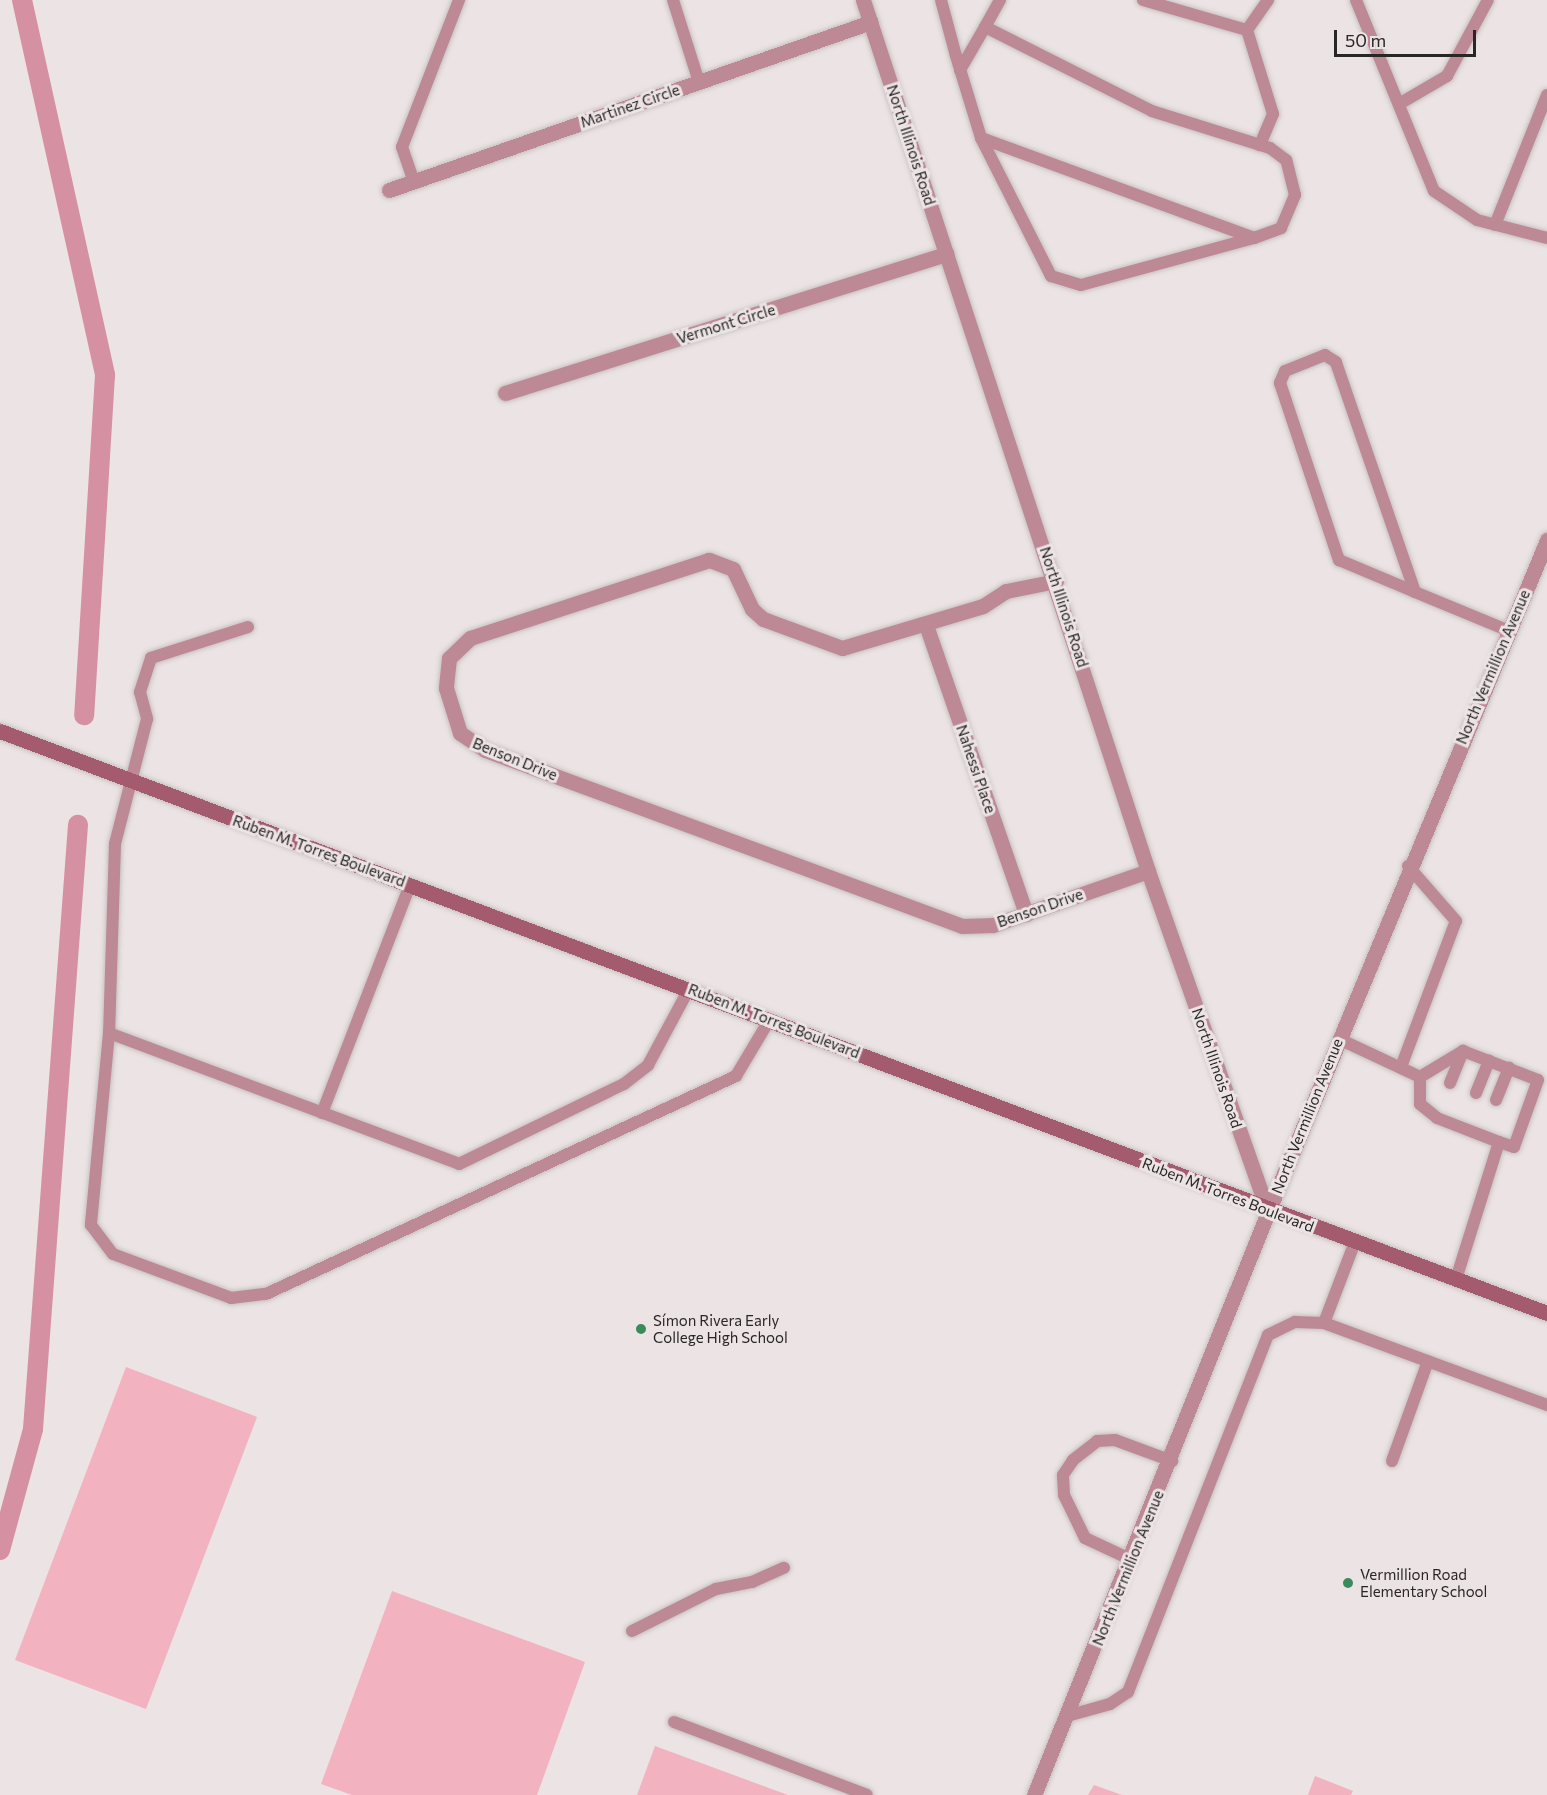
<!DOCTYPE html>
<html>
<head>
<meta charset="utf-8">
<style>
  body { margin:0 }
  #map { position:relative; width:1547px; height:1795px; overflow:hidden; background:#ebe3e4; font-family:Commissioner,sans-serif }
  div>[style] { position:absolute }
  .green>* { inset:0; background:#f3b2c0 }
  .canal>* { height:20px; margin:-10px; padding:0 10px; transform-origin:10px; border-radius:10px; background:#d591a1 }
  .roads { filter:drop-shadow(0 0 2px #c8c1c2) drop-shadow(0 0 2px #c8c1c2) }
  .service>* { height:12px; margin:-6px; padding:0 6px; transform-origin:6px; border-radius:6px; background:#bd8994 }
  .minor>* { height:15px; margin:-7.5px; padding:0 7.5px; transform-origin:7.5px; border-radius:7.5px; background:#bd8994 }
  .tertiary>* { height:15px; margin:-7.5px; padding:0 7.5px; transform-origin:7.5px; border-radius:7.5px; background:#bd8994 }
  .secondary>* { height:15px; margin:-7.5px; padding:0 7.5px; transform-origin:7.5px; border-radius:7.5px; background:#a55b6e }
  .dots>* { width:16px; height:16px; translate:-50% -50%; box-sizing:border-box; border:3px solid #ebe3e4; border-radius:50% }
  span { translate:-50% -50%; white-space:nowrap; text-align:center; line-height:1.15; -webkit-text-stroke:6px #ebe3e4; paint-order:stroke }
  .street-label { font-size:15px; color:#292626 }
  .poi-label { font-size:15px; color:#292626 }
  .left { translate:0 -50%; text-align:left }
  .scale { position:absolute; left:1334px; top:30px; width:142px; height:27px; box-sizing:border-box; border:3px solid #292626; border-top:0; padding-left:8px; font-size:18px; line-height:21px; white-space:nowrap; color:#292626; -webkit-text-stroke:4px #ebe3e4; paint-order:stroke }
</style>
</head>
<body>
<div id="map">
  <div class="green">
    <i style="clip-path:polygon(126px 1367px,257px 1417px,146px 1709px,15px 1660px)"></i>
    <i style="clip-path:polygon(392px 1591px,585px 1662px,537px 1795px,352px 1795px,321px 1784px)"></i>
    <i style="clip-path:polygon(655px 1746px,788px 1795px,637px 1795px)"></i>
    <i style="clip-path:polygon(1315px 1776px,1353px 1791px,1351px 1795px,1308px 1795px)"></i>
    <i style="clip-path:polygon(1094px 1785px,1122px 1795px,1088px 1795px)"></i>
  </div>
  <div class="canal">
    <i style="left:22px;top:0;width:384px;rotate:77.5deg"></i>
    <i style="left:105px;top:375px;width:341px;rotate:93.5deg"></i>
    <i style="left:0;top:1550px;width:125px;rotate:-74.7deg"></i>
    <i style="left:33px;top:1429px;width:606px;rotate:-85.74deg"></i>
  </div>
  <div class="roads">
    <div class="service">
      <i style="left:673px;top:0;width:86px;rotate:72.4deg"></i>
      <i style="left:941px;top:0;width:58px;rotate:75deg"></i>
      <i style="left:956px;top:56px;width:86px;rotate:73deg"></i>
      <i style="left:981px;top:138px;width:291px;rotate:20.1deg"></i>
      <i style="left:1254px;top:238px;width:29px;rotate:-20deg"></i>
      <i style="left:1281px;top:228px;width:36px;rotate:-67deg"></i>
      <i style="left:1295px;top:195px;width:36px;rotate:-104deg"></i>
      <i style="left:1286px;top:160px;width:20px;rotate:-143deg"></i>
      <i style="left:1270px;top:148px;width:124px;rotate:-162.6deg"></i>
      <i style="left:1152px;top:111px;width:187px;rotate:-153.3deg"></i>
      <i style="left:985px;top:27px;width:50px;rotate:120.2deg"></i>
      <i style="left:1143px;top:0;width:108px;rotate:16.1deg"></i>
      <i style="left:1247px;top:30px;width:88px;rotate:72.8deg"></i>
      <i style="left:1273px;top:114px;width:34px;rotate:113deg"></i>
      <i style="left:1356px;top:0;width:206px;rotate:67.8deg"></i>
      <i style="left:1434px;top:191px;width:52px;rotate:34deg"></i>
      <i style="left:1477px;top:220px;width:72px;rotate:14.4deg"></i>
      <i style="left:985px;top:27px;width:31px;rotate:-61deg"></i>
      <i style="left:1247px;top:30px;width:37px;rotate:-55deg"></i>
      <i style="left:1399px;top:104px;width:56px;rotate:-30.3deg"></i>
      <i style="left:1447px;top:76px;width:86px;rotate:-61.7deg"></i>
      <i style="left:981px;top:138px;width:155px;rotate:63.1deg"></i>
      <i style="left:1051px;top:276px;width:31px;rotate:17deg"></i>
      <i style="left:1081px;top:285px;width:179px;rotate:-15.2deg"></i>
      <i style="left:414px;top:182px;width:37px;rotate:-109deg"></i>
      <i style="left:402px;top:147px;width:158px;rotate:-68.8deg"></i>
      <i style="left:1495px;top:225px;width:140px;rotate:-68.2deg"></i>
      <i style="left:1415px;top:592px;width:243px;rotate:-109deg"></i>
      <i style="left:1336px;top:362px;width:13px;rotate:-148deg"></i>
      <i style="left:1325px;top:355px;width:43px;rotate:158.2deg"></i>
      <i style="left:1285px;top:371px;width:13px;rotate:113deg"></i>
      <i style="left:1280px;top:383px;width:187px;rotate:71.6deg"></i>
      <i style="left:1339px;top:560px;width:82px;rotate:22.8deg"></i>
      <i style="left:1415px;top:592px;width:102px;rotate:22.5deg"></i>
      <i style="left:248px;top:627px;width:102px;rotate:162.3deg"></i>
      <i style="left:151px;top:658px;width:36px;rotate:108deg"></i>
      <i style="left:140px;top:692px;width:28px;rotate:75deg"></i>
      <i style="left:147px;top:719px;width:129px;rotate:104.4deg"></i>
      <i style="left:115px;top:844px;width:189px;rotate:91.8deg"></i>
      <i style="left:109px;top:1033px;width:193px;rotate:95.4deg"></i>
      <i style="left:91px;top:1225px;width:36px;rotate:53deg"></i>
      <i style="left:113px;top:1254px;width:126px;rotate:20.4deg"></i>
      <i style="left:231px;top:1298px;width:35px;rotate:-7deg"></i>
      <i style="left:266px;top:1294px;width:518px;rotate:-24.88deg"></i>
      <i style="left:736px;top:1076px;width:66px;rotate:-59.2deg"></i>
      <i style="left:109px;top:1033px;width:374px;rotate:20.5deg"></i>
      <i style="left:459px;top:1164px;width:183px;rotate:-25.9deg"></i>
      <i style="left:624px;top:1084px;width:31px;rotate:-38deg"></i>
      <i style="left:648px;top:1065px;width:86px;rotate:-61.7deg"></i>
      <i style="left:1339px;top:1039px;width:89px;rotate:25.1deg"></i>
      <i style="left:1420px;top:1077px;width:27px;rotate:90deg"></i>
      <i style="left:1420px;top:1104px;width:22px;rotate:39deg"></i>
      <i style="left:1437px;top:1118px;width:66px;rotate:21.2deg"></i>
      <i style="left:1499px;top:1142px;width:144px;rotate:107.4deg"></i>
      <i style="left:1401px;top:1067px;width:156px;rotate:-69.4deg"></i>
      <i style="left:1456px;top:921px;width:73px;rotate:-131.1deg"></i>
      <i style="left:1420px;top:1077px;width:50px;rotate:-31.2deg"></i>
      <i style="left:1463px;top:1051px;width:80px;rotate:21.1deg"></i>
      <i style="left:1538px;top:1080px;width:71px;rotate:109.7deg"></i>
      <i style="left:1514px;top:1147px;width:16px;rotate:-162deg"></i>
      <i style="left:1450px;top:1083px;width:35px;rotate:-68deg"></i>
      <i style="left:1476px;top:1093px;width:35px;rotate:-68deg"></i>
      <i style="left:1496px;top:1100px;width:35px;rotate:-68deg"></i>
      <i style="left:322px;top:1113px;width:244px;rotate:-68.9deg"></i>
      <i style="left:1324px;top:1323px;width:238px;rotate:20.2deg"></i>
      <i style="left:1392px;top:1461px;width:106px;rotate:-70.2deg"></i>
      <i style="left:1132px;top:1560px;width:52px;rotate:-154.9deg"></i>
      <i style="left:1085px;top:1538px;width:48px;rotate:-116deg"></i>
      <i style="left:1064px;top:1495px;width:20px;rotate:-93deg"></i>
      <i style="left:1063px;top:1475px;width:18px;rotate:-56deg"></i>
      <i style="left:1073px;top:1460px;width:31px;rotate:-38deg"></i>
      <i style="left:1097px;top:1441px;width:18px;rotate:-3deg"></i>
      <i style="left:1115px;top:1440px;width:61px;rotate:20.2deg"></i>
      <i style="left:632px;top:1631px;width:94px;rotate:-26.6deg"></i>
      <i style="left:716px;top:1589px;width:37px;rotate:-11deg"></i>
      <i style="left:752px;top:1582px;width:35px;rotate:-24deg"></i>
      <i style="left:1067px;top:1716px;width:45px;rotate:-15.6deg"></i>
      <i style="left:1110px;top:1704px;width:22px;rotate:-34deg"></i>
      <i style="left:1128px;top:1692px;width:383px;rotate:-68.6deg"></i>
      <i style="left:1268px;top:1335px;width:30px;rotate:-26deg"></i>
      <i style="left:1295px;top:1322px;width:29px;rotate:2deg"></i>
      <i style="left:1324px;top:1323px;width:87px;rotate:-69.1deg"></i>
      <i style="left:674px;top:1722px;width:206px;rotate:20.7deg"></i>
    </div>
    <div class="minor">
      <i style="left:863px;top:0;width:916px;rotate:71.88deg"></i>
      <i style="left:1148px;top:871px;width:361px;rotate:70.6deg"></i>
      <i style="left:1268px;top:1212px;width:628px;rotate:111.87deg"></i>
      <i style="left:389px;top:190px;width:510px;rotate:-19.22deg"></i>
      <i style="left:505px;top:393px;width:463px;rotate:-17.5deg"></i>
      <i style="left:1056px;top:581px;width:51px;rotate:168.7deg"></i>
      <i style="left:1006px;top:591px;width:27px;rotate:147deg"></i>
      <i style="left:983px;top:606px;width:147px;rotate:163.4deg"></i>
      <i style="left:842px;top:648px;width:84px;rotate:-159.8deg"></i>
      <i style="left:763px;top:619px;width:15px;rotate:-138deg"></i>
      <i style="left:752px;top:609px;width:44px;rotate:-115.4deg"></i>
      <i style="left:733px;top:569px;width:26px;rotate:-159deg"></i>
      <i style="left:709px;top:560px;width:251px;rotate:161.9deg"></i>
      <i style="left:470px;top:638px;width:29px;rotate:136deg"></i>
      <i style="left:449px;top:658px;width:30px;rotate:96deg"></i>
      <i style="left:446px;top:688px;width:47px;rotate:72.7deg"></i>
      <i style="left:460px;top:733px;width:30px;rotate:34deg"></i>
      <i style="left:485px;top:750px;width:508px;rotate:20.25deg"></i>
      <i style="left:962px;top:926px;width:31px;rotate:-2deg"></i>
      <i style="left:993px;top:925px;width:164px;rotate:-19.2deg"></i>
      <i style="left:926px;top:625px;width:306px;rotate:70.9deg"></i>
    </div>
    <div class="tertiary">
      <i style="left:1268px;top:1212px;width:728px;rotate:-67.45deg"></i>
    </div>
    <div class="secondary">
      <i style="left:0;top:731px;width:1653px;rotate:20.62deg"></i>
    </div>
  </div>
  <div class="dots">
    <i style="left:641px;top:1329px;background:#3b8a5b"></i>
    <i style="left:1348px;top:1583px;background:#3b8a5b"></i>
  </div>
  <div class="street-label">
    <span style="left:630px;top:106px;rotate:-19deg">Martinez Circle</span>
    <span style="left:911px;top:145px;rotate:72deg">North Illinois Road</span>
    <span style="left:726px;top:324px;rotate:-17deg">Vermont Circle</span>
    <span style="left:1064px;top:607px;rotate:72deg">North Illinois Road</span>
    <span style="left:1493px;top:667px;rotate:-67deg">North Vermillion Avenue</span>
    <span style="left:515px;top:759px;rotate:22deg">Benson Drive</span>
    <span style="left:976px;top:769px;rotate:71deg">Nahessi Place</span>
    <span style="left:319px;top:851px;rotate:20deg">Ruben M. Torres Boulevard</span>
    <span style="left:1040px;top:908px;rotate:-19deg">Benson Drive</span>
    <span style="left:774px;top:1021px;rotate:21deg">Ruben M. Torres Boulevard</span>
    <span style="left:1217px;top:1068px;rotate:71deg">North Illinois Road</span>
    <span style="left:1307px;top:1116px;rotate:-68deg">North Vermillion Avenue</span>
    <span style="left:1228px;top:1195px;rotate:21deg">Ruben M. Torres Boulevard</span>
    <span style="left:1128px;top:1568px;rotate:-68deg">North Vermillion Avenue</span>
  </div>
  <div class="poi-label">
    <span class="left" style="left:653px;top:1329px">Símon Rivera Early<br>College High School</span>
    <span class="left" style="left:1360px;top:1583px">Vermillion Road<br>Elementary School</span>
  </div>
  <div class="scale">50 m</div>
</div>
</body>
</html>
